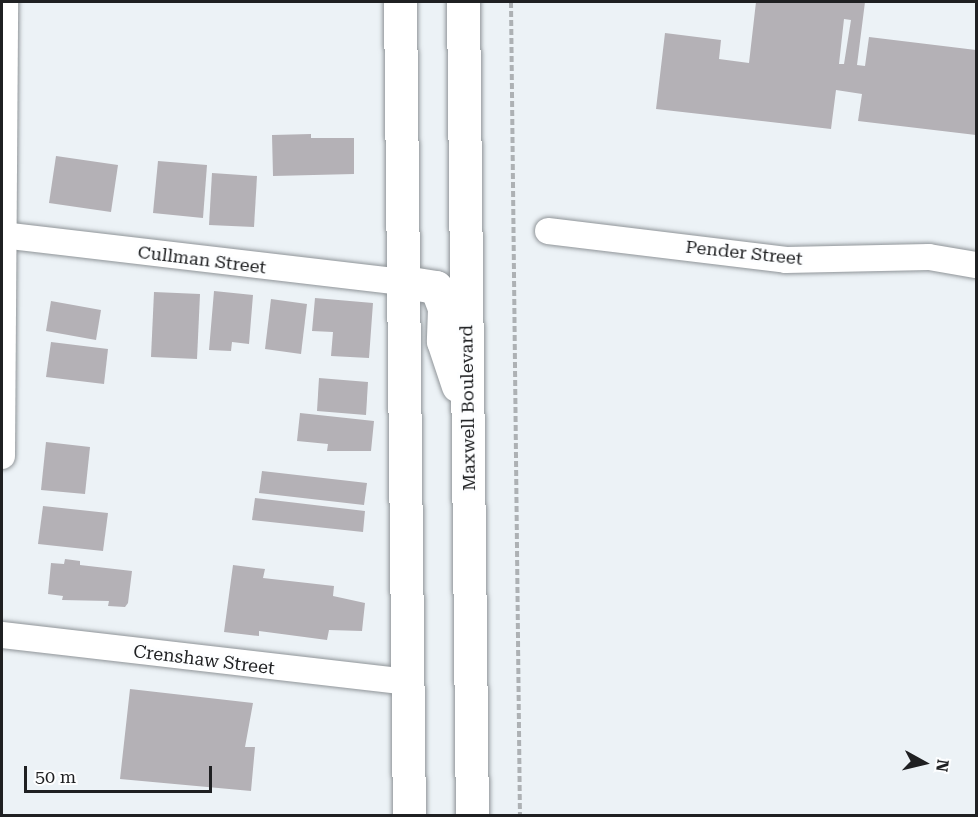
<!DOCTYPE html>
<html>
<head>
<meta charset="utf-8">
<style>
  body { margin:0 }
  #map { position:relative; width:978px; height:817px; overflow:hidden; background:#ecf2f6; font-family:"Roboto Serif",serif }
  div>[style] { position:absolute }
  .building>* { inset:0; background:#b4b1b6 }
  .path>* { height:4px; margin-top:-2px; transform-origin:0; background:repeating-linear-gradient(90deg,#adb1b4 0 6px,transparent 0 9px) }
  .roads { filter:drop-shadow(0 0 2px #8f9498) drop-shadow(0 0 2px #8f9498) }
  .minor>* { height:26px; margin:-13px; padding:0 13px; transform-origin:13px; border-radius:13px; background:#fff }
  .secondary>* { height:33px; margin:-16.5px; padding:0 16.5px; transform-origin:16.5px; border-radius:16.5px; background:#fff }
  span { translate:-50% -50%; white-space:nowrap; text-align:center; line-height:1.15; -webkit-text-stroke:6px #fdfeff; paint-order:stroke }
  .street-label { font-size:18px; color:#1f2022 }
  .frame { position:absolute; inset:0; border:3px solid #1f2022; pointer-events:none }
  .north { position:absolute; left:894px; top:733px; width:60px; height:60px; -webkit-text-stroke:4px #fdfeff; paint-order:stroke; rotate:98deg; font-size:16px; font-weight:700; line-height:24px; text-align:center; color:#1f2022 }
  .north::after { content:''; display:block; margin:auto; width:21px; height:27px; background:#1f2022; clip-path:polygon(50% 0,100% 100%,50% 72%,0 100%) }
  .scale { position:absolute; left:24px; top:766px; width:188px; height:27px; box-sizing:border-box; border:3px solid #1f2022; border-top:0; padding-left:8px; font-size:18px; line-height:21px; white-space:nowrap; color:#1f2022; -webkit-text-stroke:4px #fdfeff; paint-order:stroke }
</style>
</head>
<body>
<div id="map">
  <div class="building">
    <i style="clip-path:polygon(evenodd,756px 2px,865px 2px,857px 65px,865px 66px,869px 37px,976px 50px,976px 135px,858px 121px,862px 94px,836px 90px,831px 129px,656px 109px,665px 33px,721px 40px,719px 59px,749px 63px,756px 2px,844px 19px,851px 20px,844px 64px,839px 64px,844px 19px)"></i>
    <i style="clip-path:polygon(311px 134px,311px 138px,354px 138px,354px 174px,273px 176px,272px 135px)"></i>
    <i style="clip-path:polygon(56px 156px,118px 165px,111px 212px,49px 203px)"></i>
    <i style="clip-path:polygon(158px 161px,207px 165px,203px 218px,153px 213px)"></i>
    <i style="clip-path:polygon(212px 173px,257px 176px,254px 227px,209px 225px)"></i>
    <i style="clip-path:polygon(214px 291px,253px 295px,249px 344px,232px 342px,231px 351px,209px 350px)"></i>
    <i style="clip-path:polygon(154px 292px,200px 294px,197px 359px,151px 357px)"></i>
    <i style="clip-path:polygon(315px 298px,373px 303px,369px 358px,331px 356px,333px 332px,312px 331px)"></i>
    <i style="clip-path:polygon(271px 299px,307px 304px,301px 354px,265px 349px)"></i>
    <i style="clip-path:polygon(51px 301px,101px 310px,96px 340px,46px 331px)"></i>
    <i style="clip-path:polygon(51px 342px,108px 349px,104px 384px,46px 377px)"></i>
    <i style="clip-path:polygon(319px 378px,368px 382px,366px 415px,317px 411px)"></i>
    <i style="clip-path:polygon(300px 413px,374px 421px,371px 451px,327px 451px,328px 444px,297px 441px)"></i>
    <i style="clip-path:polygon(46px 442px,90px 447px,85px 494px,41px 490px)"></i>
    <i style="clip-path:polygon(262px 471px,367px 483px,364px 505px,259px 493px)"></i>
    <i style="clip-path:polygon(255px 498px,365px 511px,363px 532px,252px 520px)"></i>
    <i style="clip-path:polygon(43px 506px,108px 513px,103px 551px,38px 544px)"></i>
    <i style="clip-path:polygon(65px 559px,80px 561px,80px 565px,132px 571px,128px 603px,125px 607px,108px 606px,109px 601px,62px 600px,63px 596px,48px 594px,51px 563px,64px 564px)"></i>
    <i style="clip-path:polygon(233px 565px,265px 569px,263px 578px,334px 586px,333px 596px,365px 603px,362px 631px,329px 630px,327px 640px,259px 631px,259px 636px,224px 632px)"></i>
    <i style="clip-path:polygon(130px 689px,253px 703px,245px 747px,255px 747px,251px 791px,120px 779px)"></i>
  </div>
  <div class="path">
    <i style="left:511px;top:2px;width:814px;rotate:89.37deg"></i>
  </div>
  <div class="roads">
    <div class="minor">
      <i style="left:548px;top:231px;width:240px;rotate:6.9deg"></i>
      <i style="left:786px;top:260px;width:143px;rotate:-1.2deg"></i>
      <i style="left:929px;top:257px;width:48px;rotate:9.7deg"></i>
      <i style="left:2px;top:235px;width:405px;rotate:6.7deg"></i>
      <i style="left:2px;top:456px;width:454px;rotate:-89.6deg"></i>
      <i style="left:2px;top:635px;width:408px;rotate:6.6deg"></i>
    </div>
    <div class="secondary">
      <i style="left:400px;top:2px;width:814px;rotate:89.37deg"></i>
      <i style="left:463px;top:2px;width:814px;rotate:89.37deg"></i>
      <i style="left:404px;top:282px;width:32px;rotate:9deg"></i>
      <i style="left:436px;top:287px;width:22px;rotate:69deg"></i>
      <i style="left:444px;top:308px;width:33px;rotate:92deg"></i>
      <i style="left:443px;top:341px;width:47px;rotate:71.6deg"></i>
    </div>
  </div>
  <div class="street-label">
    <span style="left:744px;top:253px;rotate:6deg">Pender Street</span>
    <span style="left:202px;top:260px;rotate:7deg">Cullman Street</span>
    <span style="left:468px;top:408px;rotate:-91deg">Maxwell Boulevard</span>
    <span style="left:204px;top:660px;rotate:7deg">Crenshaw Street</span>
  </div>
  <div class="frame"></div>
  <div class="north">N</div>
  <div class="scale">50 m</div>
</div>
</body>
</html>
